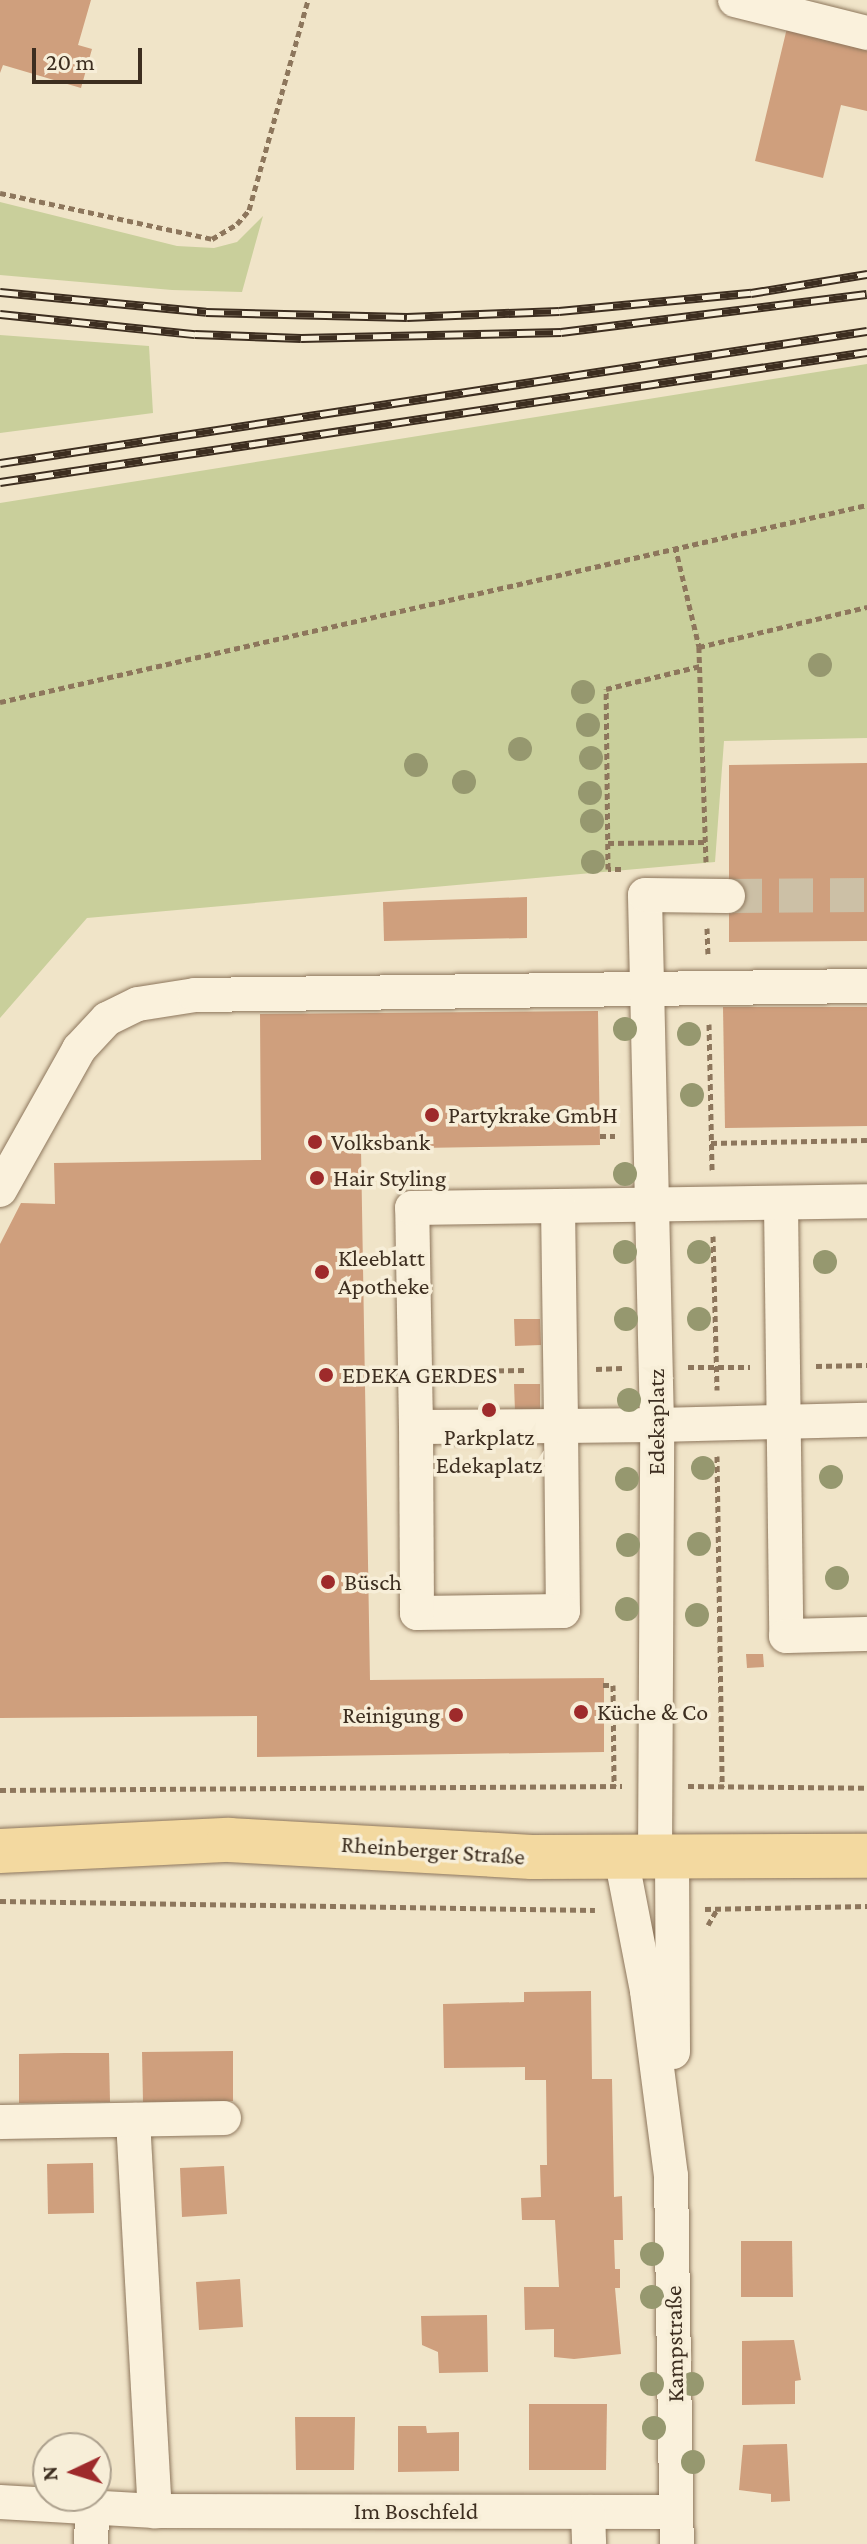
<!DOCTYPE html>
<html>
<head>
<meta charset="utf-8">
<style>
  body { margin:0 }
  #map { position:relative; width:867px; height:2544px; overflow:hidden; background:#f0e4c8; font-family:"Crimson Pro",serif }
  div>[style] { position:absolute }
  .green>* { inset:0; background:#c9cf9b }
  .building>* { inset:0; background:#cf9f7d }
  .minor-tunnel>* { height:34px; margin-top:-17px; transform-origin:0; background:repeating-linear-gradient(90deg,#ccc0a6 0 34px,transparent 0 51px) }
  .path>* { height:5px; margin-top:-2.5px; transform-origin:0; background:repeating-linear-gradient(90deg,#8d765c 0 6px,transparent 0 10px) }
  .roads { filter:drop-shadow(0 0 2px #8d765c) drop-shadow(0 0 2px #8d765c) }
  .minor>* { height:34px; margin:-17px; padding:0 17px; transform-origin:17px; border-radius:17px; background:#faf1dc }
  .major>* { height:44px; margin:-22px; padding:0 22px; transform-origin:22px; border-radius:22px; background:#f3d9a0 }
  .rail>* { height:9px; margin-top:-4.5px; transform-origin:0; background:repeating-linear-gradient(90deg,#f7eed8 0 18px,#3d2e20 0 36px); box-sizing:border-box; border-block:2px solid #3d2e20 }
  .trees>* { width:24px; height:24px; margin:-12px; border-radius:50%; background:#96986f }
  .dots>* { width:22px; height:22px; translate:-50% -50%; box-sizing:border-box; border:4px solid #f7eed8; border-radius:50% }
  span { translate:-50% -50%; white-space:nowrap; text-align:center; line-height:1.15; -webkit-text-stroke:7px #f7eed8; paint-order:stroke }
  .poi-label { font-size:24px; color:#3d2e20 }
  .left { translate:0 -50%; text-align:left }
  .right { translate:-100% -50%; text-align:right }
  .street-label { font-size:24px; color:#3d2e20 }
  .north { position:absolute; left:32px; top:2432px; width:80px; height:80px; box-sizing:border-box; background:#f7eed8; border:2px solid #ada18e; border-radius:50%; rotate:266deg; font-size:22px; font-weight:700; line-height:32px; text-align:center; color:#3d2e20 }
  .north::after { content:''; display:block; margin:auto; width:28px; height:36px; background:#9e2a2b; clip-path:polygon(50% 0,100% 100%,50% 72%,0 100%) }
  .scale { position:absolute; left:32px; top:48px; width:110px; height:36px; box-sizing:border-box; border:4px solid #3d2e20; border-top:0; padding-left:10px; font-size:24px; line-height:28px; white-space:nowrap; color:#3d2e20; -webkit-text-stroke:6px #f7eed8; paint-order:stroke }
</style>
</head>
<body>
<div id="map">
  <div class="green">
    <i style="clip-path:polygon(0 202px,177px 246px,214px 248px,237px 242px,263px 216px,242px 292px,172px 290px,0 275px)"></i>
    <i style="clip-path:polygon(0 335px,149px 346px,153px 413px,0 433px)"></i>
    <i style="clip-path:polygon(867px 364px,867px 738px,724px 741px,715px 862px,87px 918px,0 1018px,0 503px)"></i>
  </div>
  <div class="building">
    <i style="clip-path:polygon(0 0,91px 0,78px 45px,92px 49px,81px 88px,3px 65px,0 73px)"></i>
    <i style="clip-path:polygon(787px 28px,867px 48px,867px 111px,841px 105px,823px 178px,755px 161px)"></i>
    <i style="clip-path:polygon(867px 763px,867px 941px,729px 942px,729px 765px)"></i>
    <i style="clip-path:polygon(527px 897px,527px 938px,384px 941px,383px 902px)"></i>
    <i style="clip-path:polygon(723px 1007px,867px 1007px,867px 1126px,725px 1128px)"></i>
    <i style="clip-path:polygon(598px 1011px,600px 1145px,361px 1149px,370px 1680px,604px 1678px,604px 1752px,257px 1757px,257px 1716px,0 1718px,0 1244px,21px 1203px,55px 1204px,54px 1163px,261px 1160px,260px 1014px)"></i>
    <i style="clip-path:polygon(514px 1319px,540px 1319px,541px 1345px,515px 1346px)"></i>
    <i style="clip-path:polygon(514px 1384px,540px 1384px,540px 1410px,515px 1411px)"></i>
    <i style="clip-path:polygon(746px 1654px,763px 1654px,764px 1667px,747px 1668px)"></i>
    <i style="clip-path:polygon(591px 1991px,592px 2079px,612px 2079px,614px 2197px,622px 2196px,623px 2240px,614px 2240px,615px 2269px,620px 2269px,620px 2288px,615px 2288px,621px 2354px,574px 2359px,554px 2357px,554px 2329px,525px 2330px,524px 2287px,559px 2287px,555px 2220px,522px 2220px,521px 2198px,541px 2197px,540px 2165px,547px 2165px,546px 2080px,525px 2080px,525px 2067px,444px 2068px,443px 2004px,524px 2002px,524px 1992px)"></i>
    <i style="clip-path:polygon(233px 2051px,233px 2101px,143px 2102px,142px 2052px)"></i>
    <i style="clip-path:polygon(64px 2053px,109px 2053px,110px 2102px,19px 2103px,19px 2054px)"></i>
    <i style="clip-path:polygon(93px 2163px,94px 2213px,48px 2214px,47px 2164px)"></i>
    <i style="clip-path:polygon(224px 2166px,227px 2214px,182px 2217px,180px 2168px)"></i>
    <i style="clip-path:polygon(741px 2241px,792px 2241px,793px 2297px,741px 2297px)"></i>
    <i style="clip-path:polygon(240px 2279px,243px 2327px,199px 2330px,196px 2282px)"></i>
    <i style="clip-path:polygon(487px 2315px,488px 2372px,439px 2373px,438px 2352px,422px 2345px,421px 2316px)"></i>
    <i style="clip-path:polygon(794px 2340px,801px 2380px,795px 2381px,795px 2404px,742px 2405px,742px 2341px)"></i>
    <i style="clip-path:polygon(529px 2404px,607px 2404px,606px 2470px,529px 2470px)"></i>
    <i style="clip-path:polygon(295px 2417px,355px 2417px,354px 2470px,296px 2470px)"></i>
    <i style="clip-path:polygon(398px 2426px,426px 2426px,427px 2433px,459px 2432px,459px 2471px,398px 2472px)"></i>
    <i style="clip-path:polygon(787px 2444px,790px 2501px,771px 2502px,771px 2494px,739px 2490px,743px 2445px)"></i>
  </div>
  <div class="minor-tunnel">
    <i style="left:728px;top:896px;width:139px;rotate:-0.4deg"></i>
  </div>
  <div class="path">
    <i style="left:0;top:193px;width:217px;rotate:12.2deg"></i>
    <i style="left:212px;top:239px;width:29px;rotate:-31deg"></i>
    <i style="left:237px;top:224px;width:18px;rotate:-49deg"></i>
    <i style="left:249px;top:210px;width:218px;rotate:-74.3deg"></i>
    <i style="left:675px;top:546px;width:104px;rotate:76.6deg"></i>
    <i style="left:0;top:702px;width:889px;rotate:-12.8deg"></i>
    <i style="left:608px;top:843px;width:97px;rotate:-0.6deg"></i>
    <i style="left:706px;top:862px;width:215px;rotate:-91.9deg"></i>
    <i style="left:699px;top:647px;width:173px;rotate:-13.4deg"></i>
    <i style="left:621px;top:869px;width:13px;rotate:180deg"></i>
    <i style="left:608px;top:869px;width:180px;rotate:-90.6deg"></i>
    <i style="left:606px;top:689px;width:97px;rotate:-13.7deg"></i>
    <i style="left:707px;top:928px;width:26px;rotate:88deg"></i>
    <i style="left:709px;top:1024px;width:146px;rotate:88.8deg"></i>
    <i style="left:600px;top:1136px;width:15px"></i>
    <i style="left:711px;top:1143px;width:156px;rotate:-1.1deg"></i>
    <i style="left:713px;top:1236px;width:154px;rotate:88.5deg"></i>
    <i style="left:816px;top:1366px;width:51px;rotate:-1.1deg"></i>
    <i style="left:688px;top:1367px;width:62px"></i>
    <i style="left:596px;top:1369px;width:26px;rotate:-2deg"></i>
    <i style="left:448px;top:1371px;width:78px;rotate:-0.7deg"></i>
    <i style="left:365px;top:1372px;width:17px"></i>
    <i style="left:717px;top:1456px;width:331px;rotate:89.1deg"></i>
    <i style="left:603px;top:1685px;width:10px"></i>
    <i style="left:613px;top:1685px;width:101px;rotate:89.4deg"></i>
    <i style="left:688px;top:1786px;width:179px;rotate:0.6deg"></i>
    <i style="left:0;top:1790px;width:622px;rotate:-0.37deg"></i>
    <i style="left:0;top:1901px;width:595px;rotate:0.87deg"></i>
    <i style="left:705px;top:1909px;width:162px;rotate:-1.1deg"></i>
    <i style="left:708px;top:1925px;width:20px;rotate:-60deg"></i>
  </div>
  <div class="roads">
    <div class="minor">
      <i style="left:735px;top:0;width:136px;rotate:14deg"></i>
      <i style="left:0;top:1190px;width:162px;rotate:-60.7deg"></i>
      <i style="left:79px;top:1049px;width:41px;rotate:-47deg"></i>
      <i style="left:107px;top:1019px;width:34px;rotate:-26deg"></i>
      <i style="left:138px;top:1004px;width:58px;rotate:-9deg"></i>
      <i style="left:195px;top:995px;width:672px;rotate:-0.77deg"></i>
      <i style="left:781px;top:1203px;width:433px;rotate:89.3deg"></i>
      <i style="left:786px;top:1636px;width:81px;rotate:-1.4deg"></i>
      <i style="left:558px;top:1206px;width:309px;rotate:-0.9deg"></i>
      <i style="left:416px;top:1427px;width:219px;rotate:-91deg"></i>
      <i style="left:412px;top:1208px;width:146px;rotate:-0.8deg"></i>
      <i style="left:558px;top:1206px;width:220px;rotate:89.2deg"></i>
      <i style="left:561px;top:1426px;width:185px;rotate:89.4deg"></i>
      <i style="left:563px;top:1611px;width:146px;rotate:179.2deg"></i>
      <i style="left:417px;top:1613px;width:186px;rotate:-90.3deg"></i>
      <i style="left:416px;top:1427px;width:145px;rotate:-0.4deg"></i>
      <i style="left:561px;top:1426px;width:96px;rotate:-0.6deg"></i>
      <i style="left:657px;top:1425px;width:210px;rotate:-1.4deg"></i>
      <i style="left:672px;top:1856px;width:196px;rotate:89.7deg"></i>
      <i style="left:621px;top:1857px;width:136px;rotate:79deg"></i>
      <i style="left:647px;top:1991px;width:187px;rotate:82.6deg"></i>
      <i style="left:671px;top:2176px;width:368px;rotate:89.1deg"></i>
      <i style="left:655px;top:1857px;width:432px;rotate:-89.7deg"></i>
      <i style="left:657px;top:1425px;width:530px;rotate:-91.3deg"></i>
      <i style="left:645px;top:895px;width:83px;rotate:0.7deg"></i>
      <i style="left:133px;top:2120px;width:392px;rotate:86.8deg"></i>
      <i style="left:0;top:2122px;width:224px;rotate:-1deg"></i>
      <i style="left:0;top:2502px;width:155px;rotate:3.3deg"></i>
      <i style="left:155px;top:2511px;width:521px;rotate:0.11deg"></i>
      <i style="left:588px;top:2512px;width:32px;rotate:88deg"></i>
      <i style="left:91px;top:2544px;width:35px;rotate:-88deg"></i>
    </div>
    <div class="major">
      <i style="left:0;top:1851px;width:229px;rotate:-2.8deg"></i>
      <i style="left:229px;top:1840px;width:303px;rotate:3.2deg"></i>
      <i style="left:532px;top:1857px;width:335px;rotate:-0.2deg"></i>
    </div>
  </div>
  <div class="rail">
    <i style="left:0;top:292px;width:207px;rotate:5.5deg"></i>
    <i style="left:206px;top:312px;width:201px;rotate:1.4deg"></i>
    <i style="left:407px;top:317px;width:152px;rotate:-2.3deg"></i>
    <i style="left:559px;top:311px;width:193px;rotate:-5.4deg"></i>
    <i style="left:751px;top:293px;width:118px;rotate:-9.3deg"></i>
    <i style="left:0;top:314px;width:196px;rotate:5.9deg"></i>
    <i style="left:195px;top:334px;width:106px;rotate:2.2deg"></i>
    <i style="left:301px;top:338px;width:260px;rotate:-1.3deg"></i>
    <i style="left:561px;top:332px;width:308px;rotate:-7.1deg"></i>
    <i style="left:0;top:463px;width:877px;rotate:-8.66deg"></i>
    <i style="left:0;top:482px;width:877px;rotate:-8.53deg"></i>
  </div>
  <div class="trees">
    <i style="left:820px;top:665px"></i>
    <i style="left:583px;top:692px"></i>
    <i style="left:588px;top:725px"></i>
    <i style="left:520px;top:749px"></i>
    <i style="left:591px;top:758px"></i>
    <i style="left:416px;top:765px"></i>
    <i style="left:464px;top:782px"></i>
    <i style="left:590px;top:793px"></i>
    <i style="left:592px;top:821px"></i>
    <i style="left:593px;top:862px"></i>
    <i style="left:625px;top:1029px"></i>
    <i style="left:689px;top:1034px"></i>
    <i style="left:692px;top:1095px"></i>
    <i style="left:625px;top:1174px"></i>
    <i style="left:625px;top:1252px"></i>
    <i style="left:699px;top:1252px"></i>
    <i style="left:825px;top:1262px"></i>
    <i style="left:626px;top:1319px"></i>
    <i style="left:699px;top:1319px"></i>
    <i style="left:629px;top:1400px"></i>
    <i style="left:703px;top:1468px"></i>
    <i style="left:831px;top:1477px"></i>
    <i style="left:627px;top:1479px"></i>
    <i style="left:699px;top:1544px"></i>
    <i style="left:628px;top:1545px"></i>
    <i style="left:837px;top:1578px"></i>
    <i style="left:627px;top:1609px"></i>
    <i style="left:697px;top:1615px"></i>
    <i style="left:652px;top:2254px"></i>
    <i style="left:652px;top:2297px"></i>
    <i style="left:652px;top:2384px"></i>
    <i style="left:692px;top:2384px"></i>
    <i style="left:654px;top:2428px"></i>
    <i style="left:693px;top:2462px"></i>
  </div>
  <div class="dots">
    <i style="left:432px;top:1115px;background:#9e2a2b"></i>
    <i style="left:315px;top:1142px;background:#9e2a2b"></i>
    <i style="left:317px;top:1178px;background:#9e2a2b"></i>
    <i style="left:322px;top:1272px;background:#9e2a2b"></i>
    <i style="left:326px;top:1375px;background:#9e2a2b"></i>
    <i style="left:489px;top:1410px;background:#9e2a2b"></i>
    <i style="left:328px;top:1582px;background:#9e2a2b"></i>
    <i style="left:581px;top:1712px;background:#9e2a2b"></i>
    <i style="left:456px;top:1715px;background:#9e2a2b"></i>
  </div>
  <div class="poi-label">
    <span class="left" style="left:448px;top:1115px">Partykrake GmbH</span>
    <span class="left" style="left:331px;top:1142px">Volksbank</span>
    <span class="left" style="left:333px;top:1178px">Hair Styling</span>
    <span class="left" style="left:338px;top:1272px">Kleeblatt<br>Apotheke</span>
    <span class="left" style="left:342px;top:1375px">EDEKA GERDES</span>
    <span style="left:489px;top:1451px">Parkplatz<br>Edekaplatz</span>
    <span class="left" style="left:344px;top:1582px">Büsch</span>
    <span class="left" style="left:597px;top:1712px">Küche &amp; Co</span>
    <span class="right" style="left:440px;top:1715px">Reinigung</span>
  </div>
  <div class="street-label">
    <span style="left:656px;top:1422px;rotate:-90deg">Edekaplatz</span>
    <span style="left:433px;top:1850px;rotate:4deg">Rheinberger Straße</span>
    <span style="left:674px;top:2344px;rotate:-91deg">Kampstraße</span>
    <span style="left:416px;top:2511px">Im Boschfeld</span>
  </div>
  <div class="north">N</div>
  <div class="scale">20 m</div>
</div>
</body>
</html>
